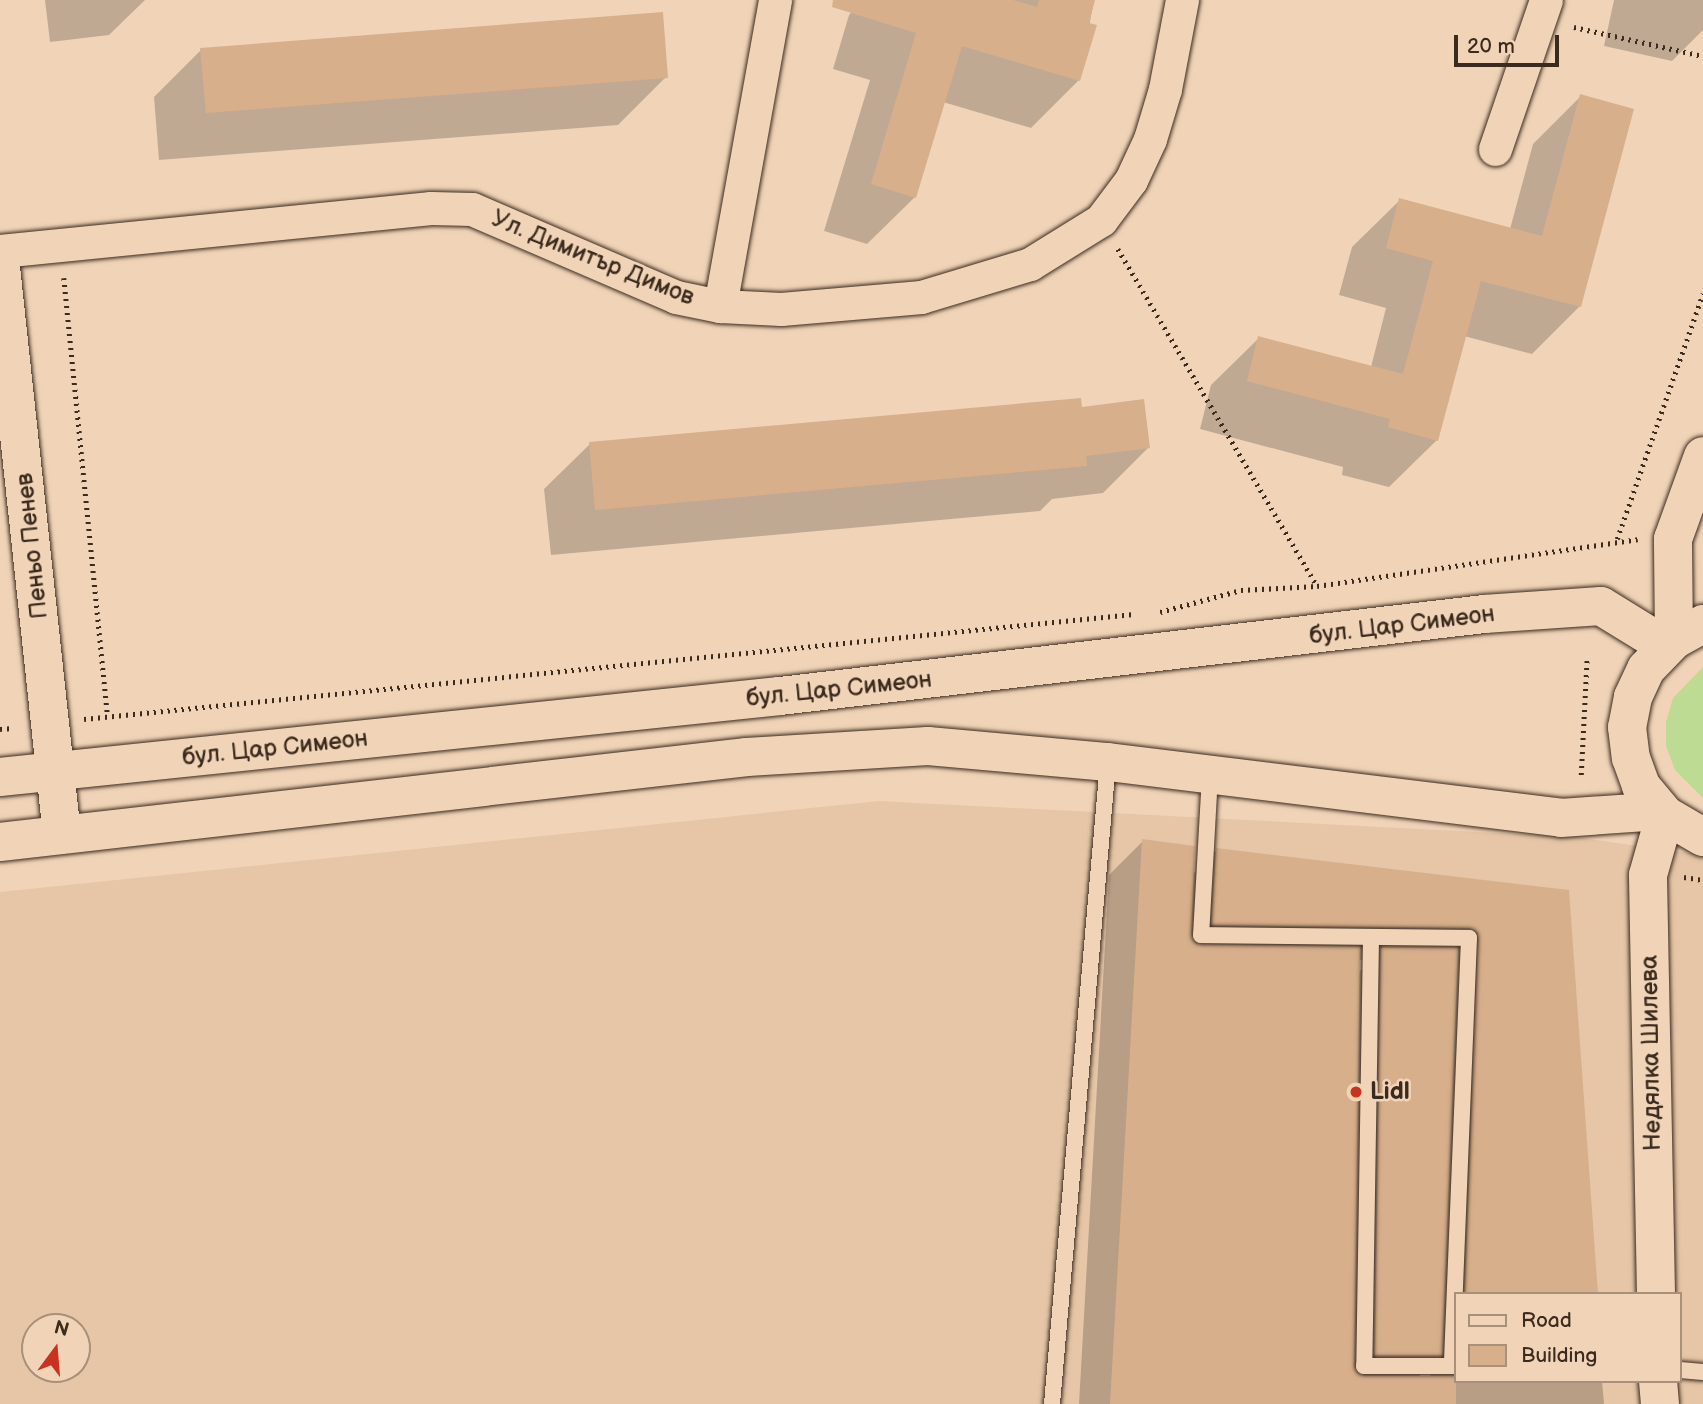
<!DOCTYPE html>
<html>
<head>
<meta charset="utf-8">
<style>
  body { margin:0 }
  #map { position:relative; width:1703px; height:1404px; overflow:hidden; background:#f1d4b8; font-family:"Balsamiq Sans",sans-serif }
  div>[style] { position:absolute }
  .built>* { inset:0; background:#e6c6a7 }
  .green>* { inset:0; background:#bedb93 }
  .shadow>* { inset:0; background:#0003 }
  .building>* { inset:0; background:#d7b08b }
  .path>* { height:4.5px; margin-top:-2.25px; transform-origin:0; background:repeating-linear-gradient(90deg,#3b2a1e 0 2px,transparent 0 7px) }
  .roads { filter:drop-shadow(0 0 2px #3b2a1e) drop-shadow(0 0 2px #3b2a1e) }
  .lane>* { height:16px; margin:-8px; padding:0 8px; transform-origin:8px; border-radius:8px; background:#f1d4b8 }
  .street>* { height:33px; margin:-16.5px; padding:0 16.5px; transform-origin:16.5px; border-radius:16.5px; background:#f1d4b8 }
  .secondary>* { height:38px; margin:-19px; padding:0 19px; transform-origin:19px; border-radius:19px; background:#f1d4b8 }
  .dots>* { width:19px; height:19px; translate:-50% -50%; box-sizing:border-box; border:4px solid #f1d4b8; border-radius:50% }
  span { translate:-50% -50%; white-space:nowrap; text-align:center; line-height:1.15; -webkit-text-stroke:5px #f1d4b8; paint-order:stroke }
  .street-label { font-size:24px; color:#3b2a1e }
  .poi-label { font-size:24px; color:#3b2a1e; font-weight:700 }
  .left { translate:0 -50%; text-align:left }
  .legend { position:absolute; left:1454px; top:1292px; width:228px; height:91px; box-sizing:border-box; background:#f1d4b8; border:2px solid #a8907a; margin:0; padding:9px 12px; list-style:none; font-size:21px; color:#3b2a1e }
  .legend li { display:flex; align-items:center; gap:14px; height:35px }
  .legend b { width:35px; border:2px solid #a8907a }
  .north { position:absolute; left:21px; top:1313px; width:70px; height:70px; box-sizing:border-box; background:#f1d4b8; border:2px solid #a8907a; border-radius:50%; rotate:16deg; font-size:19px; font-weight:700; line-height:28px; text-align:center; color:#3b2a1e }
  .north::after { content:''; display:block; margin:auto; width:24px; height:32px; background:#c8321e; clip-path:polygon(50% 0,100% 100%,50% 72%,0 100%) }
  .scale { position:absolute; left:1454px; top:35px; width:105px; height:32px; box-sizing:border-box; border:4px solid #3b2a1e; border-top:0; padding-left:9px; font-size:21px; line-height:24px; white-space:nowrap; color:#3b2a1e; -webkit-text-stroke:5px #f1d4b8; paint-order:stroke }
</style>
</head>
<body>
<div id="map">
  <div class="built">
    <i style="clip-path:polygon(evenodd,879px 801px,1574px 837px,1703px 855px,1703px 1404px,0 1404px,0 892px,879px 801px,1456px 1294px,1680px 1294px,1680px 1381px,1456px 1381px,1456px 1294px,879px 801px,35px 1327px,77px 1327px,77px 1369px,35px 1369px,35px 1327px)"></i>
  </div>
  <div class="green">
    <i style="clip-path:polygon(1703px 667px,1703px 798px,1675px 770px,1666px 746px,1666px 722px,1673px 698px)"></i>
  </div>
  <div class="shadow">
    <i style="clip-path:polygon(45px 0,145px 0,109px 35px,50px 42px)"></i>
    <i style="clip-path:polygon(863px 0,1094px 0,1079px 80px,1031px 128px,943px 102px,915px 197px,867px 244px,824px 231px,870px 80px,833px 69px,849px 15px)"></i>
    <i style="clip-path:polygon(1614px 0,1703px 0,1703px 30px,1672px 61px,1604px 46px)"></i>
    <i style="clip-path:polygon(201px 50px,666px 77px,618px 125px,159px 160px,154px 97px)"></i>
    <i style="clip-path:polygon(1581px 96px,1580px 306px,1532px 354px,1464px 336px,1437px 440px,1389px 487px,1342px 475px,1343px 467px,1200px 429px,1211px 385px,1259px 338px,1371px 367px,1386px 308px,1339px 295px,1352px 247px,1400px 200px,1510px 229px,1533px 144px)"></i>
    <i style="clip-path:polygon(1081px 409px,1148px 448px,1103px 493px,1052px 499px,1040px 511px,551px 555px,544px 489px,590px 444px)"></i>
    <i style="clip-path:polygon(evenodd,1143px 841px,1192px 875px,1217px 850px,1567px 892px,1596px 1294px,1456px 1294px,1456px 1381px,1602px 1381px,1604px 1404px,1079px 1404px,1109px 875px,1143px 841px,1358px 960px,1372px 960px,1358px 973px,1358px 960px,1143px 841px,1431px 1364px,1430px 1378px,1417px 1378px,1431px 1364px)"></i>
  </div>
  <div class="building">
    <i style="clip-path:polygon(833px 0,1013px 0,1037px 7px,1039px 0,1095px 0,1089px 23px,1097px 25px,1080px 81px,962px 46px,916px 198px,871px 184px,916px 33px,832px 7px)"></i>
    <i style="clip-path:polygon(663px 12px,668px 78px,206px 113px,200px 48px)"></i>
    <i style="clip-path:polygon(1580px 94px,1634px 109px,1581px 307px,1481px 281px,1438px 441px,1388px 427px,1390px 419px,1247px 381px,1258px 336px,1403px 374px,1433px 261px,1386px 248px,1399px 198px,1542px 236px)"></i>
    <i style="clip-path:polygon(1081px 398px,1082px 407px,1144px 399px,1150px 448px,1086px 456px,1087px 466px,595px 510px,589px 442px)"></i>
    <i style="clip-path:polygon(1142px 839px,1195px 846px,1191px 934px,1196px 944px,1360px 947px,1354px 1367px,1364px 1376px,1456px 1376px,1456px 1404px,1110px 1404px)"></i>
    <i style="clip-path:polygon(1216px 848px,1569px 890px,1598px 1294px,1465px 1294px,1478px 932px,1469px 928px,1212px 925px)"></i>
    <i style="clip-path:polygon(1381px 948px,1458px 948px,1442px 1355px,1375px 1355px)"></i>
  </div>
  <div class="path">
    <i style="left:1574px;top:27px;width:132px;rotate:12.7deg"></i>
    <i style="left:1118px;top:249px;width:391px;rotate:59.4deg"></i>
    <i style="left:64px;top:278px;width:440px;rotate:84.3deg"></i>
    <i style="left:1617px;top:539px;width:260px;rotate:-70.7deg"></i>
    <i style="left:1160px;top:612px;width:84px;rotate:-15.2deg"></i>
    <i style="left:1241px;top:590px;width:76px;rotate:-3deg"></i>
    <i style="left:1317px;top:586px;width:324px;rotate:-8.3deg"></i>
    <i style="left:84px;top:719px;width:1055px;rotate:-5.71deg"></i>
    <i style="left:0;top:729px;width:13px;rotate:-4deg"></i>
    <i style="left:1581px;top:775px;width:117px;rotate:-87.1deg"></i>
    <i style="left:1684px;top:877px;width:19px;rotate:9deg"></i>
  </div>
  <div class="roads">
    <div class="lane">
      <i style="left:1210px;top:775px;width:160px;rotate:93.2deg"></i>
      <i style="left:1201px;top:935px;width:268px;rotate:0.6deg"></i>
      <i style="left:1469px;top:938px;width:428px;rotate:92.3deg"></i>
      <i style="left:1452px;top:1366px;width:4px"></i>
      <i style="left:1371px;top:938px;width:428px;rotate:90.9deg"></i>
      <i style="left:1364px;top:1366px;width:88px"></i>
      <i style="left:1680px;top:1370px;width:23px;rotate:5deg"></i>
      <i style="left:1052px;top:1404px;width:644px;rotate:-85.01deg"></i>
    </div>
    <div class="street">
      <i style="left:1495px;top:149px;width:157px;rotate:-71.1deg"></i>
      <i style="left:0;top:251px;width:433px;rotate:-5.7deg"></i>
      <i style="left:431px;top:208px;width:41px;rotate:1.4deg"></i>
      <i style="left:472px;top:209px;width:222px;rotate:23.3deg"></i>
      <i style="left:676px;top:297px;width:45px;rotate:11.6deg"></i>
      <i style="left:720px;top:306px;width:61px;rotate:2.8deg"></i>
      <i style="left:781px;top:309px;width:141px;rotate:-4.9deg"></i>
      <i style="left:921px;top:297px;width:114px;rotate:-16.8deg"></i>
      <i style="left:1030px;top:264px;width:84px;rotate:-31.8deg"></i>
      <i style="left:1101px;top:220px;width:50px;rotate:-53.1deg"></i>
      <i style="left:1131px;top:180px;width:45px;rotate:-65.1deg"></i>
      <i style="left:1150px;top:139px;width:52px;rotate:-73.3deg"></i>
      <i style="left:1165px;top:89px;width:91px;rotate:-79.2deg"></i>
      <i style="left:720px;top:306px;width:311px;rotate:-79.8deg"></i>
    </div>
    <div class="secondary">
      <i style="left:0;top:258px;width:580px;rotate:83.87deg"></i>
      <i style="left:1703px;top:624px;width:33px;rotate:151deg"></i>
      <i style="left:1674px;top:640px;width:40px;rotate:134deg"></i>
      <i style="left:1646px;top:669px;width:31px;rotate:115deg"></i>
      <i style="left:1633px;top:697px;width:31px;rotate:101deg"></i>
      <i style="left:1627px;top:727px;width:31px;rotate:83deg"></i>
      <i style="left:1631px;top:758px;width:30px;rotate:70deg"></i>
      <i style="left:1641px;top:786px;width:38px;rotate:50deg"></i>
      <i style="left:1665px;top:815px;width:44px;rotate:30.1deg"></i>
      <i style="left:1674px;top:640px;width:101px;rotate:-90.6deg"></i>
      <i style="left:1673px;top:539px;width:88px;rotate:-70.1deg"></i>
      <i style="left:0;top:777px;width:784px;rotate:-5.93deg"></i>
      <i style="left:780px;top:696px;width:709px;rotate:-6.64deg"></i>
      <i style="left:1484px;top:614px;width:117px;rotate:-3.9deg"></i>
      <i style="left:1601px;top:606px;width:76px;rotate:31.6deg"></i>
      <i style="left:0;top:842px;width:752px;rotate:-6.49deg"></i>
      <i style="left:747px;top:757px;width:181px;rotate:-3.5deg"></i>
      <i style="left:928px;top:746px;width:181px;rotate:5.1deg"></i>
      <i style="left:1108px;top:762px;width:456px;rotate:7deg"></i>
      <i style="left:1561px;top:818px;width:99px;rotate:-4deg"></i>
      <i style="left:1656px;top:1294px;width:419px;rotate:-91.1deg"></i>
      <i style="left:1648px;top:875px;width:62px;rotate:-74.2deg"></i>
      <i style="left:1658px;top:1381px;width:23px;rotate:85deg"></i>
    </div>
  </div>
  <div class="dots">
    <i style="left:1356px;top:1092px;background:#c8321e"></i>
  </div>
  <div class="street-label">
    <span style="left:593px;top:258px;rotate:22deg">Ул. Димитър Димов</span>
    <span style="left:32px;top:546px;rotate:-96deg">Пеньо Пенев</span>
    <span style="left:1402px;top:625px;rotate:-7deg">бул. Цар Симеон</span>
    <span style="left:839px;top:689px;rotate:-6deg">бул. Цар Симеон</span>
    <span style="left:275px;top:748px;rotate:-6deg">бул. Цар Симеон</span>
    <span style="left:1651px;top:1053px;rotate:-91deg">Недялка Шилева</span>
  </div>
  <div class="poi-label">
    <span class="left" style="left:1370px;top:1092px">Lidl</span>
  </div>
  <ul class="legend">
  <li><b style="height:9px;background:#f1d4b8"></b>Road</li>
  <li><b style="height:19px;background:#d7b08b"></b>Building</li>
  </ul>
  <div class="north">N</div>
  <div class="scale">20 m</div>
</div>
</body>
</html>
